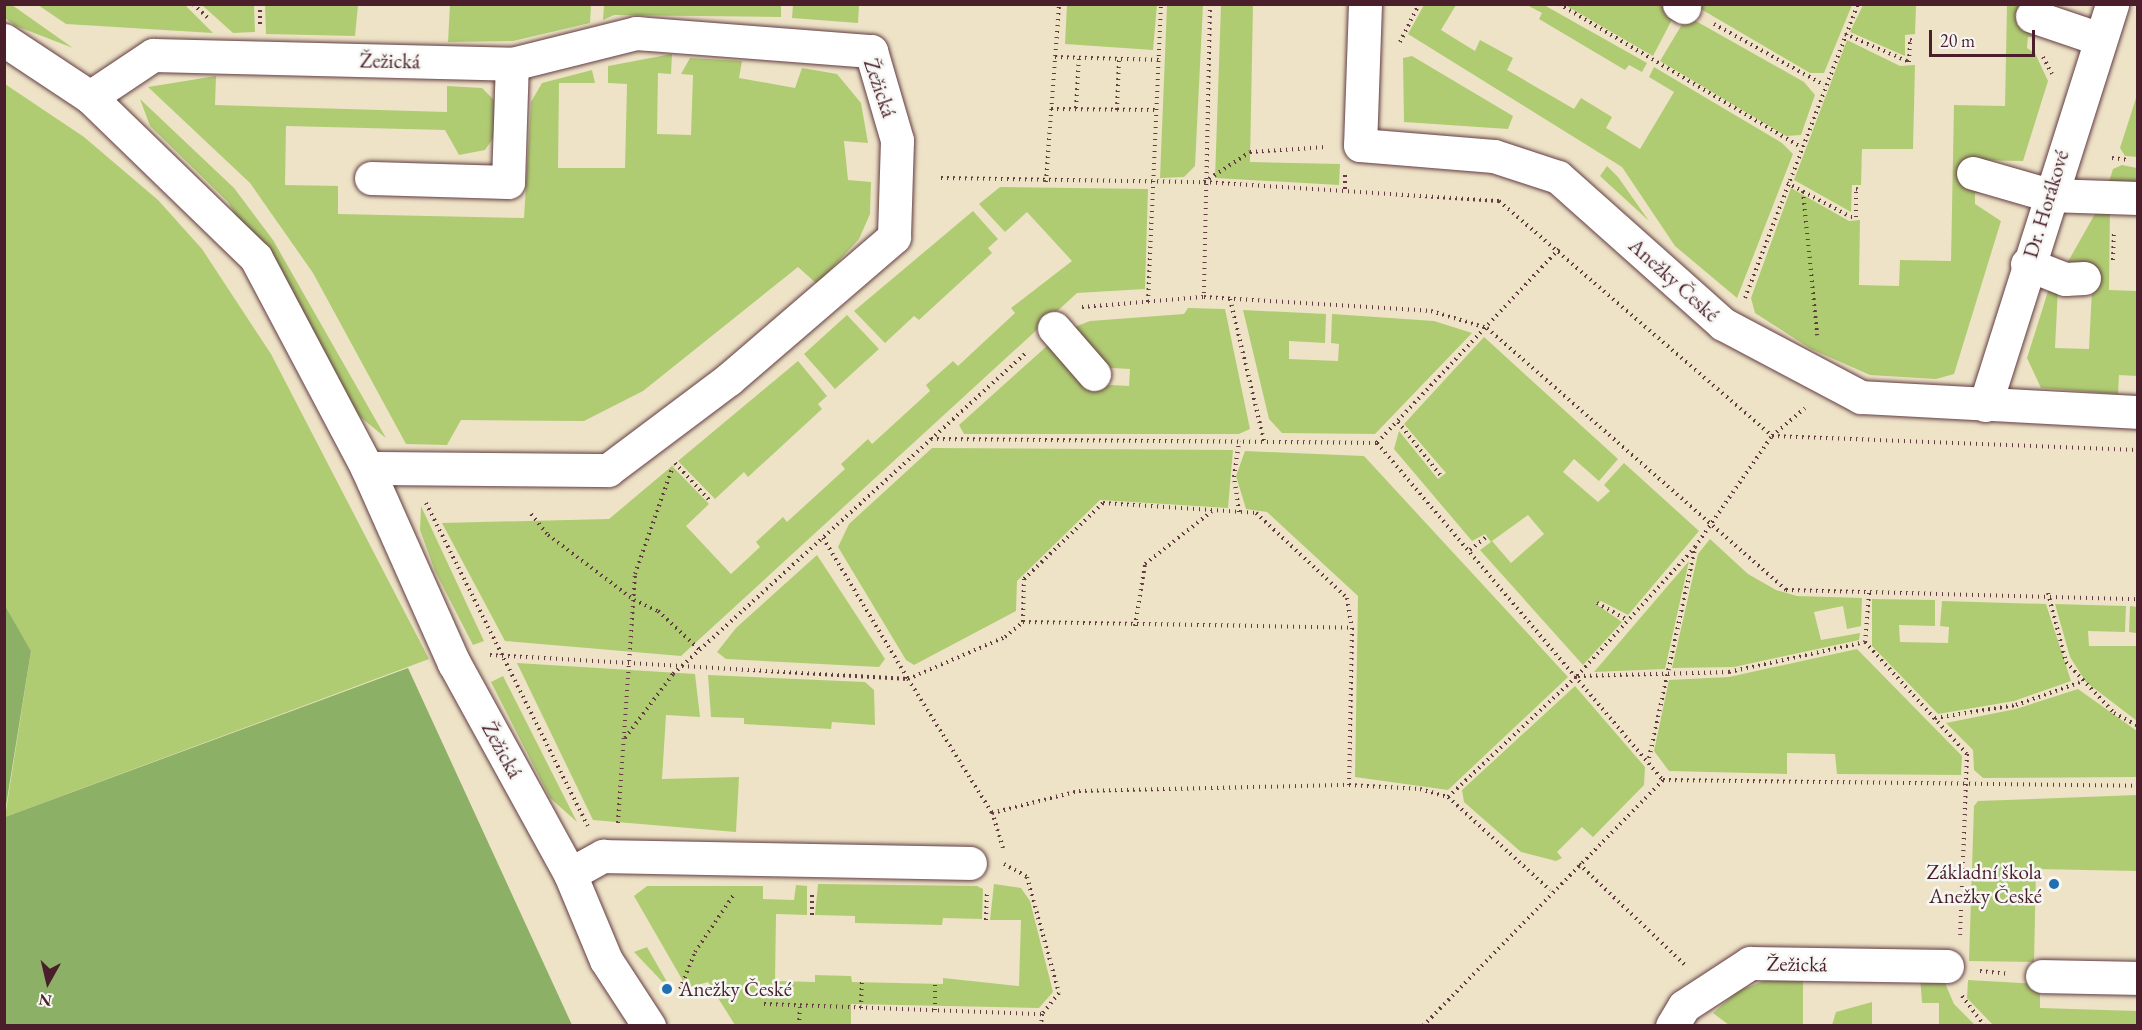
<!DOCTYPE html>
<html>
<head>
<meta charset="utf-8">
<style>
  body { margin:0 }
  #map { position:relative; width:2142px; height:1030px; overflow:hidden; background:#eee3c7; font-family:"EB Garamond",serif }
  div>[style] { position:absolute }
  .green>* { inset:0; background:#b0cc73 }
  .forest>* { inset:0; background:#8cb065 }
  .path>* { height:4px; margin-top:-2px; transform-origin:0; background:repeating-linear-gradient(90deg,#633c42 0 1.5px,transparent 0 6px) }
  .roads { filter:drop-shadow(0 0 2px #633c42) drop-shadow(0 0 2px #633c42) }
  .minor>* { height:33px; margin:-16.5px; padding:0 16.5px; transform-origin:16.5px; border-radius:16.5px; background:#fff }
  .dots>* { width:16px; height:16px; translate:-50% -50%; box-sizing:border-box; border:3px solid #f6f6f2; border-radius:50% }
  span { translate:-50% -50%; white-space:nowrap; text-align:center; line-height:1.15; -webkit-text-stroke:5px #f6f6f2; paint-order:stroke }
  .street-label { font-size:21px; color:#4a1f2b }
  .poi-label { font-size:21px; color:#4a1f2b }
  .right { translate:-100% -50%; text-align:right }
  .left { translate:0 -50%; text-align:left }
  .frame { position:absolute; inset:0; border:6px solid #4a1f2b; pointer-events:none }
  .north { position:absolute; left:18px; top:952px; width:60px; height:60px; -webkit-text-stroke:4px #f6f6f2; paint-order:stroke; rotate:188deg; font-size:16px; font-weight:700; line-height:24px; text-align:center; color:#4a1f2b }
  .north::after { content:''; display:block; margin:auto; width:21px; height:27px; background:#4a1f2b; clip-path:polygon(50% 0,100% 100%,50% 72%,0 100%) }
  .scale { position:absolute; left:1929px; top:30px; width:106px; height:27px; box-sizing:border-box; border:3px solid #4a1f2b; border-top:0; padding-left:8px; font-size:18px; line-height:21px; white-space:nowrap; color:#4a1f2b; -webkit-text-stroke:4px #f6f6f2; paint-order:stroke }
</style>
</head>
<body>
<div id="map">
  <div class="green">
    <i style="clip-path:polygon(5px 4px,12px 5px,73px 48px,16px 26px,5px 18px)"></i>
    <i style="clip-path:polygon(38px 5px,185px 5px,213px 33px,66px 24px)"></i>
    <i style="clip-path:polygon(202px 5px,254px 5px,255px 32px,233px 33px)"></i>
    <i style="clip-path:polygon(265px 5px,358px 5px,355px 36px,266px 34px)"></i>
    <i style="clip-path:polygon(450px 5px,591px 5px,590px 23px,513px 41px,448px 42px)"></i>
    <i style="clip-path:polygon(604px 5px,781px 4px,781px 17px,614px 15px,603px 20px)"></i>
    <i style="clip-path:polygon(793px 5px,859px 5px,858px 23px,792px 18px)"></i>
    <i style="clip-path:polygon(1067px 5px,1157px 5px,1153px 50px,1065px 44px)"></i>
    <i style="clip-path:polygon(1167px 5px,1203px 5px,1195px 166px,1184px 177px,1160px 178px)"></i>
    <i style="clip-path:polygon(1221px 5px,1253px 5px,1250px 162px,1340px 164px,1339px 185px,1215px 178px)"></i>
    <i style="clip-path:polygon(1424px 5px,1456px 5px,1441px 30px,1475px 51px,1480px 40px,1513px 58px,1507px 70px,1574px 109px,1581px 98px,1612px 117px,1606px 128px,1640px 149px,1674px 92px,1649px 77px,1654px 67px,1782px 143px,1793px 154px,1737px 298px,1675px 246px,1622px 167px,1408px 34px)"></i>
    <i style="clip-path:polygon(1527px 5px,1544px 5px,1647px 63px,1642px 72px,1629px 65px,1625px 70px,1539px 19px,1542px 13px)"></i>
    <i style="clip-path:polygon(1565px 5px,1668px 5px,1677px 10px,1653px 56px)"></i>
    <i style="clip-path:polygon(1694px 5px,1852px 5px,1824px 73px,1810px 73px)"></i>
    <i style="clip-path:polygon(1863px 5px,1916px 5px,1915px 34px,1905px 35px,1905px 56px,1850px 32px)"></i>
    <i style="clip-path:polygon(2007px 5px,2025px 5px,2039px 36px,2028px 37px,2027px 48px,2035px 53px,2048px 81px,2023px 161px,1967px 160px,1966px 188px,1987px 193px,1975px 193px,1975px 204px,2001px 221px,1954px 374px,1936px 379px,1870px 375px,1811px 349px,1755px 313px,1751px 298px,1791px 188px,1849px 221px,1860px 220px,1859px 285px,1899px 286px,1900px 260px,1951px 261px,1954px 105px,2005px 106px)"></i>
    <i style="clip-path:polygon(1687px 16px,1804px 82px,1815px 95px,1801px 135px,1786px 136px,1660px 61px)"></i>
    <i style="clip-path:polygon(1847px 40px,1900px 66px,1915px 65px,1913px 149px,1862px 149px,1861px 185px,1852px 185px,1851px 212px,1794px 180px)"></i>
    <i style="clip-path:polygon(672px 54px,671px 74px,658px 73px,657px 134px,691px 135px,693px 75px,681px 74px,690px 58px,742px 61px,739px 78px,795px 88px,802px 68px,837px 74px,861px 103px,868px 143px,844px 141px,848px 180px,871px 182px,870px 214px,859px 239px,817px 284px,798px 267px,643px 391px,584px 421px,461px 420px,447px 445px,406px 444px,313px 273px,250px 183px,148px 87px,216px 76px,215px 105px,447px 112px,447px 86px,482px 88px,496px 102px,496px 134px,485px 150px,459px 155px,445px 130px,286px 126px,285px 185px,338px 186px,338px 214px,524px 218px,531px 102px,542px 83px,592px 70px,595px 83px,559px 83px,558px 168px,625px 168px,627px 84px,608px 83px,608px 66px)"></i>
    <i style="clip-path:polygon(1412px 56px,1513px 116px,1508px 129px,1404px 122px,1403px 58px)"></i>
    <i style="clip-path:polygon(5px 84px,84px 137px,158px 200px,202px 249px,271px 354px,429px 659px,5px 817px,31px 651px,4px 606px)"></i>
    <i style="clip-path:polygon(2137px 95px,2138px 157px,2137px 157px,2125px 156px,2120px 148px)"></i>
    <i style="clip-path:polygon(140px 99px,234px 188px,273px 240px,386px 438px,353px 411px,228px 202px,150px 126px)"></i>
    <i style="clip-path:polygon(2122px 165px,2137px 168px,2137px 189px,2107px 188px,2113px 169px)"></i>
    <i style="clip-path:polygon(1607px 166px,1618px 177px,1649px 221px,1600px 176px)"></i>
    <i style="clip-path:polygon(1000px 187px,1148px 189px,1145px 289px,1077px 293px,681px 656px,505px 641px,442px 523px,609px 519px,672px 466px,709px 504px,686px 526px,731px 574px,760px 547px,756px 542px,783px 517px,787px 522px,845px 469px,841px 464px,868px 439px,872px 444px,930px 391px,926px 385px,953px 361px,958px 366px,1015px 313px,1011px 308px,1072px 261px,1027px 212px,1005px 232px,979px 204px)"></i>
    <i style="clip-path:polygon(2110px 207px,2109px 290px,2137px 291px,2137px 376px,2119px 375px,2118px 394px,2041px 388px,2027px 358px,2050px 285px,2058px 288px,2055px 348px,2089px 349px,2092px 289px,2065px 267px,2096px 212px)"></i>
    <i style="clip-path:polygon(973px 211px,998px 239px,988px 248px,992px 253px,919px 320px,914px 316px,885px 343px,854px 311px)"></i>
    <i style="clip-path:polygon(1188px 308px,1225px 309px,1250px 429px,1239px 434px,964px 434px,959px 425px,1057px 337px,1094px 384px,1129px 386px,1130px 369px,1094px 367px,1062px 332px,1090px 321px,1184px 314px)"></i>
    <i style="clip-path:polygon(1243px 310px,1326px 314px,1325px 343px,1289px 341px,1289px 359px,1338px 361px,1339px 344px,1331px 343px,1332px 314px,1434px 321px,1472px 333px,1375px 434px,1282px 433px,1269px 419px)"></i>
    <i style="clip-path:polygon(847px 315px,879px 349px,835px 389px,804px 354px)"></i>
    <i style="clip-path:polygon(evenodd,1484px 337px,1618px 459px,1599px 481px,1574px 459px,1563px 472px,1598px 502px,1610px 491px,1604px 485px,1624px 463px,1699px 531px,1628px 615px,1601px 601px,1596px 604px,1622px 622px,1583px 665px,1480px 550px,1491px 542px,1485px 534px,1472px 541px,1394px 449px,1399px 431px,1438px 479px,1446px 473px,1404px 424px,1484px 337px,1528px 515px,1544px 534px,1511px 563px,1492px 541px,1528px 515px)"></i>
    <i style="clip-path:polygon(798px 361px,827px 396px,818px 404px,822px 409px,748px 477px,744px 472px,715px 499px,678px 461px)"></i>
    <i style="clip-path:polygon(932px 448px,1233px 450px,1228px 508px,1100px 500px,1017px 581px,1016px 611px,914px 665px,906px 660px,838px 547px,849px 524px)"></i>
    <i style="clip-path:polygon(1245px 451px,1364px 456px,1568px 677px,1448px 790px,1355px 777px,1358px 596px,1267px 512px,1246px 509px,1236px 476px)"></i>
    <i style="clip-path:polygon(421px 506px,484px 641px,473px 645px,435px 571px,420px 530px)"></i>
    <i style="clip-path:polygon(1710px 539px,1748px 574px,1776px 590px,1797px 596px,1862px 598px,1861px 626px,1847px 629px,1843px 606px,1814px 612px,1821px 640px,1860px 633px,1859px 640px,1734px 667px,1672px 668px,1698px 554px)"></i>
    <i style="clip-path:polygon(817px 555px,885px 659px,879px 667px,726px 659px,717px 652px,736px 628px)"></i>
    <i style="clip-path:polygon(1689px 561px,1665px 669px,1594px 672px)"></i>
    <i style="clip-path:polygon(1872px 599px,1935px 600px,1935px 626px,1899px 625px,1900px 642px,1948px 643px,1949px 627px,1940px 626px,1942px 601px,2046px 604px,2071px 681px,2014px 701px,1938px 714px,1872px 646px)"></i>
    <i style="clip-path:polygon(2055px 604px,2126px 606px,2125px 632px,2088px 631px,2089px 646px,2136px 646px,2136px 633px,2129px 632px,2130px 606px,2137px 607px,2137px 721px,2086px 682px,2070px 657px)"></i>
    <i style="clip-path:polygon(1857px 649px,1962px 756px,1961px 775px,1837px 774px,1835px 754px,1787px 753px,1787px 774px,1669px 771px,1654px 751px,1669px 680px,1729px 677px)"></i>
    <i style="clip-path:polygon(517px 663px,695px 674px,700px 717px,666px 715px,662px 779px,739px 777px,736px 832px,593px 820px)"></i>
    <i style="clip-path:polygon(708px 675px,865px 682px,874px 690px,875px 725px,832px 722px,831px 729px,744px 724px,744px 718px,711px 717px)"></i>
    <i style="clip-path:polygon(503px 676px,577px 822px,550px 798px,491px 682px)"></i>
    <i style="clip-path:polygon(1575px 686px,1645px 767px,1644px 785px,1593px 837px,1582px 827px,1557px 852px,1562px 858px,1556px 861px,1521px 852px,1464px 802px,1462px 790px)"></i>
    <i style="clip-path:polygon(2078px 689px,2137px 731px,2137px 777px,1983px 778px,1974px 770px,1973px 750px,1946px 723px,2016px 709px)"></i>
    <i style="clip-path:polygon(2137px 795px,2137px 871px,2036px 869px,2034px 962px,1969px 961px,1974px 806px,1978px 801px)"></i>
    <i style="clip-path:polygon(818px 884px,977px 886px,983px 889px,982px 919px,943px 918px,942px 925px,855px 923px,855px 916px,815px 915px)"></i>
    <i style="clip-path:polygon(994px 884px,1021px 888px,1030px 901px,1053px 992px,1039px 1008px,851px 1004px,851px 1026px,735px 1025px,708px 982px,687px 988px,634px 896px,647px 886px,763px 886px,763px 899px,794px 900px,796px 885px,807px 886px,807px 915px,776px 914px,775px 981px,815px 982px,815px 975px,851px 976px,852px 982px,943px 984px,943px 978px,1019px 986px,1021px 920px,990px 920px)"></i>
    <i style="clip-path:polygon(647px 947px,674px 994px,634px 952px)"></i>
    <i style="clip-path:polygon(1803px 976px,1803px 1025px,1729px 1025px,1713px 1013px,1738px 991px,1769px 979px)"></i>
    <i style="clip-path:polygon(1920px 976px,1942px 976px,1954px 1004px,1975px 1025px,1939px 1025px,1939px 1003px,1922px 1003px)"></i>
    <i style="clip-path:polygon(1968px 980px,2040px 984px,2040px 1008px,2137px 1011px,2137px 1025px,1993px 1025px,1967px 998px)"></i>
    <i style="clip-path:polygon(1872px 1002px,1872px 1025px,1832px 1025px,1836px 1012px)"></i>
  </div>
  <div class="forest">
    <i style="clip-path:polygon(5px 606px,31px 651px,5px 812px)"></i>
    <i style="clip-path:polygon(408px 668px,572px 1025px,5px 1025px,5px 817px)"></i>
  </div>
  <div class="path">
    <i style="left:193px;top:4px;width:23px;rotate:43deg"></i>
    <i style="left:260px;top:4px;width:21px;rotate:90deg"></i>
    <i style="left:1210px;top:4px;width:293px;rotate:91.2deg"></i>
    <i style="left:1204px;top:297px;width:227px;rotate:3.5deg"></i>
    <i style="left:1431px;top:311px;width:59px;rotate:16.9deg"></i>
    <i style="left:1487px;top:328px;width:398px;rotate:41.2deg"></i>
    <i style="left:1786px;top:590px;width:352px;rotate:1.5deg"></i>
    <i style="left:1559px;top:4px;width:281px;rotate:30.6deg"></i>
    <i style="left:1714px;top:24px;width:126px;rotate:29deg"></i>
    <i style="left:1845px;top:34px;width:70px;rotate:23.6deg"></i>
    <i style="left:1909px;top:62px;width:22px;rotate:-87deg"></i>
    <i style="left:1910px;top:40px;width:5px;rotate:11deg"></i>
    <i style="left:1400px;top:42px;width:42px;rotate:-63.4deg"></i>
    <i style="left:1055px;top:57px;width:104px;rotate:1.7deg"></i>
    <i style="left:2043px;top:57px;width:19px;rotate:62deg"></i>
    <i style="left:1076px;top:108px;width:50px;rotate:-86.6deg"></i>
    <i style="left:1051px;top:109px;width:105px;rotate:0.5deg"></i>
    <i style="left:1117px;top:110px;width:50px;rotate:-87.7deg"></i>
    <i style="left:2112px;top:158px;width:17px;rotate:7deg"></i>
    <i style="left:941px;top:178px;width:263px;rotate:0.9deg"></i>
    <i style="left:1204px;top:182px;width:55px;rotate:-33.1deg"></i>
    <i style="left:1250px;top:152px;width:76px;rotate:-3.8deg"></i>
    <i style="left:1046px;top:182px;width:178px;rotate:-85.8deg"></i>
    <i style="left:1204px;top:182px;width:296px;rotate:3.7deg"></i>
    <i style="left:1499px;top:201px;width:360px;rotate:40.7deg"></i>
    <i style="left:1772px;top:436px;width:366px;rotate:2.2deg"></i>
    <i style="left:1787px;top:183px;width:72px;rotate:28deg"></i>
    <i style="left:1851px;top:217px;width:5px"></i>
    <i style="left:1856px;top:217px;width:28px;rotate:-90deg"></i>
    <i style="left:1856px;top:189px;width:5px;rotate:11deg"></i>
    <i style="left:1345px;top:189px;width:15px;rotate:-90deg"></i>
    <i style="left:1803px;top:191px;width:145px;rotate:84.4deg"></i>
    <i style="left:1559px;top:249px;width:266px;rotate:133.2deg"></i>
    <i style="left:1377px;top:443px;width:442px;rotate:49.7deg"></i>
    <i style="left:1663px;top:780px;width:475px;rotate:0.7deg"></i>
    <i style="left:2113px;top:260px;width:29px;rotate:-88deg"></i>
    <i style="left:1745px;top:298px;width:315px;rotate:-69deg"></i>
    <i style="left:1230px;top:299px;width:146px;rotate:76.5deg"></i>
    <i style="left:1148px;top:302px;width:298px;rotate:-87.5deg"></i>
    <i style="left:1082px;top:307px;width:122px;rotate:-4.7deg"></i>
    <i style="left:1398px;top:422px;width:69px;rotate:51.5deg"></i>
    <i style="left:931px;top:439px;width:446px;rotate:0.5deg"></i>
    <i style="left:675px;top:463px;width:53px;rotate:47.3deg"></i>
    <i style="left:426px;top:503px;width:361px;rotate:63.4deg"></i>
    <i style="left:1239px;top:512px;width:35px;rotate:-98deg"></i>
    <i style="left:1234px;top:477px;width:36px;rotate:-82deg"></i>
    <i style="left:531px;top:514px;width:27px;rotate:51deg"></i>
    <i style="left:548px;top:535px;width:108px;rotate:37.1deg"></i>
    <i style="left:634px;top:600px;width:26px;rotate:25deg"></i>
    <i style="left:658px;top:611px;width:59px;rotate:42.9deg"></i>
    <i style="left:823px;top:538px;width:165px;rotate:58.9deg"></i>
    <i style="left:908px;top:679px;width:106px;rotate:-23.4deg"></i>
    <i style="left:1005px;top:637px;width:23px;rotate:-40deg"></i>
    <i style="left:1023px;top:622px;width:43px;rotate:-88.7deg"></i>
    <i style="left:1024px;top:579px;width:110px;rotate:-43.9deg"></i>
    <i style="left:1103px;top:503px;width:153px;rotate:3.7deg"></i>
    <i style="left:1256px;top:513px;width:125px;rotate:43deg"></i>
    <i style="left:1347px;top:598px;width:30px;rotate:81deg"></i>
    <i style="left:1352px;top:628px;width:157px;rotate:91.1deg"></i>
    <i style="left:1470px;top:550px;width:22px;rotate:-39deg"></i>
    <i style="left:1869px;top:593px;width:49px;rotate:94.7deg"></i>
    <i style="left:1865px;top:642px;width:151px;rotate:47.7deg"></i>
    <i style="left:1967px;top:754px;width:181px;rotate:92.2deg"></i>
    <i style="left:2048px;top:593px;width:71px;rotate:75.4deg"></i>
    <i style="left:2066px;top:662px;width:70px;rotate:46.7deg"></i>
    <i style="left:2114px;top:713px;width:27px;rotate:28deg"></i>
    <i style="left:1597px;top:603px;width:35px;rotate:29deg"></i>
    <i style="left:1023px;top:622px;width:329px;rotate:1deg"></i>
    <i style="left:1135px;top:626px;width:63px;rotate:-80.8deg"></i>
    <i style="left:1145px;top:564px;width:85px;rotate:-38.3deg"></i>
    <i style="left:490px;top:655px;width:419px;rotate:3.3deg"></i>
    <i style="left:908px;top:679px;width:158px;rotate:57.9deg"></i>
    <i style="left:1578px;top:676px;width:151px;rotate:-1.5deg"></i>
    <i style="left:1729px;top:672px;width:139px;rotate:-12.4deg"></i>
    <i style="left:1935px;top:718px;width:82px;rotate:-9.1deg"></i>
    <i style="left:2016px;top:705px;width:69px;rotate:-19.5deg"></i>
    <i style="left:625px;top:738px;width:80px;rotate:-53.1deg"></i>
    <i style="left:673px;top:674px;width:480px;rotate:-42.3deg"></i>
    <i style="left:1649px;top:758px;width:215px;rotate:-77.6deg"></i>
    <i style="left:1448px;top:797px;width:138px;rotate:42.4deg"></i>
    <i style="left:618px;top:823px;width:250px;rotate:-86.1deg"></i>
    <i style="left:635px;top:574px;width:114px;rotate:-70.6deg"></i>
    <i style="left:1003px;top:848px;width:37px;rotate:-107deg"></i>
    <i style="left:992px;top:813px;width:90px;rotate:-14.2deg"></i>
    <i style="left:1079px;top:791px;width:270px;rotate:-1.3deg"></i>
    <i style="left:1349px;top:785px;width:71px;rotate:3.2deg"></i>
    <i style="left:1420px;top:789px;width:29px;rotate:16deg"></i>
    <i style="left:1448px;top:797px;width:177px;rotate:-43.2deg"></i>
    <i style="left:1577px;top:676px;width:175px;rotate:-47.5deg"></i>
    <i style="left:1695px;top:547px;width:135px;rotate:-55.3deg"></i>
    <i style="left:1772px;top:436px;width:43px;rotate:-40.3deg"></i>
    <i style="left:1004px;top:864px;width:26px;rotate:29deg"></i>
    <i style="left:1027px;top:877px;width:120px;rotate:74.6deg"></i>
    <i style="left:1059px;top:993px;width:27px;rotate:129deg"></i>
    <i style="left:1042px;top:1014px;width:12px;rotate:95deg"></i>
    <i style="left:1579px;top:864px;width:146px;rotate:43.6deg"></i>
    <i style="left:812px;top:915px;width:20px;rotate:-90deg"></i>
    <i style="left:986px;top:920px;width:27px;rotate:-88deg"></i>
    <i style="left:1980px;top:971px;width:29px;rotate:6deg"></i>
    <i style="left:680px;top:989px;width:40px;rotate:-68deg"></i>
    <i style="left:695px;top:952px;width:71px;rotate:-55.9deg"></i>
    <i style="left:1962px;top:996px;width:38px;rotate:53deg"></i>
    <i style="left:764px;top:1004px;width:278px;rotate:2.1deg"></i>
    <i style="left:861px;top:1008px;width:26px;rotate:-88deg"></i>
    <i style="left:935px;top:1010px;width:26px;rotate:-90deg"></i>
    <i style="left:799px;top:1026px;width:19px;rotate:-87deg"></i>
    <i style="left:1423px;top:1026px;width:344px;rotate:-45.7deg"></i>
  </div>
  <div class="roads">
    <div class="minor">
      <i style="left:1365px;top:4px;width:141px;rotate:92deg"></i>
      <i style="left:1360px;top:145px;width:134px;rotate:4.7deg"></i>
      <i style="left:1494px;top:156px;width:67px;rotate:18.2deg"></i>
      <i style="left:1558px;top:177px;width:221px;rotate:41.7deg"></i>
      <i style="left:1723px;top:324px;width:156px;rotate:27.9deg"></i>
      <i style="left:1861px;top:397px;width:277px;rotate:3.1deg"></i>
      <i style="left:1679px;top:4px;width:6px;rotate:31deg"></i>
      <i style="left:2032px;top:16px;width:72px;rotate:18.7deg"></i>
      <i style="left:4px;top:40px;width:103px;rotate:33.5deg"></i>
      <i style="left:90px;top:97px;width:231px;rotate:44.1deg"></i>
      <i style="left:256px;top:258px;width:238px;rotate:62.1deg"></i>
      <i style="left:367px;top:468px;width:214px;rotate:66deg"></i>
      <i style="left:454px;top:663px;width:241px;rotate:61.2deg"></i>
      <i style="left:570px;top:874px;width:93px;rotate:67.3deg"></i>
      <i style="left:606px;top:960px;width:79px;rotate:56.9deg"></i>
      <i style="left:90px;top:97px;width:76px;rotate:-33.7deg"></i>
      <i style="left:153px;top:55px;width:359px;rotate:1.4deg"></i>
      <i style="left:512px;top:64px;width:128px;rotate:-14deg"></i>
      <i style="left:636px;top:33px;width:236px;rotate:4.4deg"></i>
      <i style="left:871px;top:51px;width:93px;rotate:73.7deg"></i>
      <i style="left:897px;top:140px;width:97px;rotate:91.8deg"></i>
      <i style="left:894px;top:237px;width:218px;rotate:139.3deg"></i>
      <i style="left:729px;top:379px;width:151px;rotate:143.1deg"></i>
      <i style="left:608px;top:470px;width:241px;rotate:-179.5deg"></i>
      <i style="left:1973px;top:173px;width:79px;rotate:16.1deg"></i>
      <i style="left:2049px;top:195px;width:89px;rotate:1.9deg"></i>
      <i style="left:371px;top:178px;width:137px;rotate:1.7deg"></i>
      <i style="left:508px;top:182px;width:118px;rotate:-88.1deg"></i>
      <i style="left:2027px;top:264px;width:41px;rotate:21.5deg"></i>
      <i style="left:2065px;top:279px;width:19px;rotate:-3deg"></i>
      <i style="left:1054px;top:328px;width:61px;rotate:49deg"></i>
      <i style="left:1985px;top:405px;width:421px;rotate:-72.4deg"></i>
      <i style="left:570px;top:874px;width:38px;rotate:-29deg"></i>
      <i style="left:603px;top:856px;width:367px;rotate:1.1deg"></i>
      <i style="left:2042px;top:976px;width:96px;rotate:1.2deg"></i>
      <i style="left:1672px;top:1026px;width:23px;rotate:-59deg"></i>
      <i style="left:1684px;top:1006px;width:79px;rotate:-33.1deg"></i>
      <i style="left:1750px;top:963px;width:197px;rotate:0.9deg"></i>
    </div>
  </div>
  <div class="dots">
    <i style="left:2054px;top:884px;background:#1f6fb2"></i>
    <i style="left:667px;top:989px;background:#1f6fb2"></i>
  </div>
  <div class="street-label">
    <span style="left:390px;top:61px;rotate:1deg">Žežická</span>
    <span style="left:880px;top:88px;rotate:71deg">Žežická</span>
    <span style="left:2046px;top:204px;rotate:-73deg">Dr. Horákové</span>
    <span style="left:1674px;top:280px;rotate:42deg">Anežky České</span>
    <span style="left:502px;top:750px;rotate:61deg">Žežická</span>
    <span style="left:1797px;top:964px;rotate:1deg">Žežická</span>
  </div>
  <div class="poi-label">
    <span class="right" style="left:2042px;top:884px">Základní škola<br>Anežky České</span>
    <span class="left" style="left:679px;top:989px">Anežky České</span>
  </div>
  <div class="frame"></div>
  <div class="north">N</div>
  <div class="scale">20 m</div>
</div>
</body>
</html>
